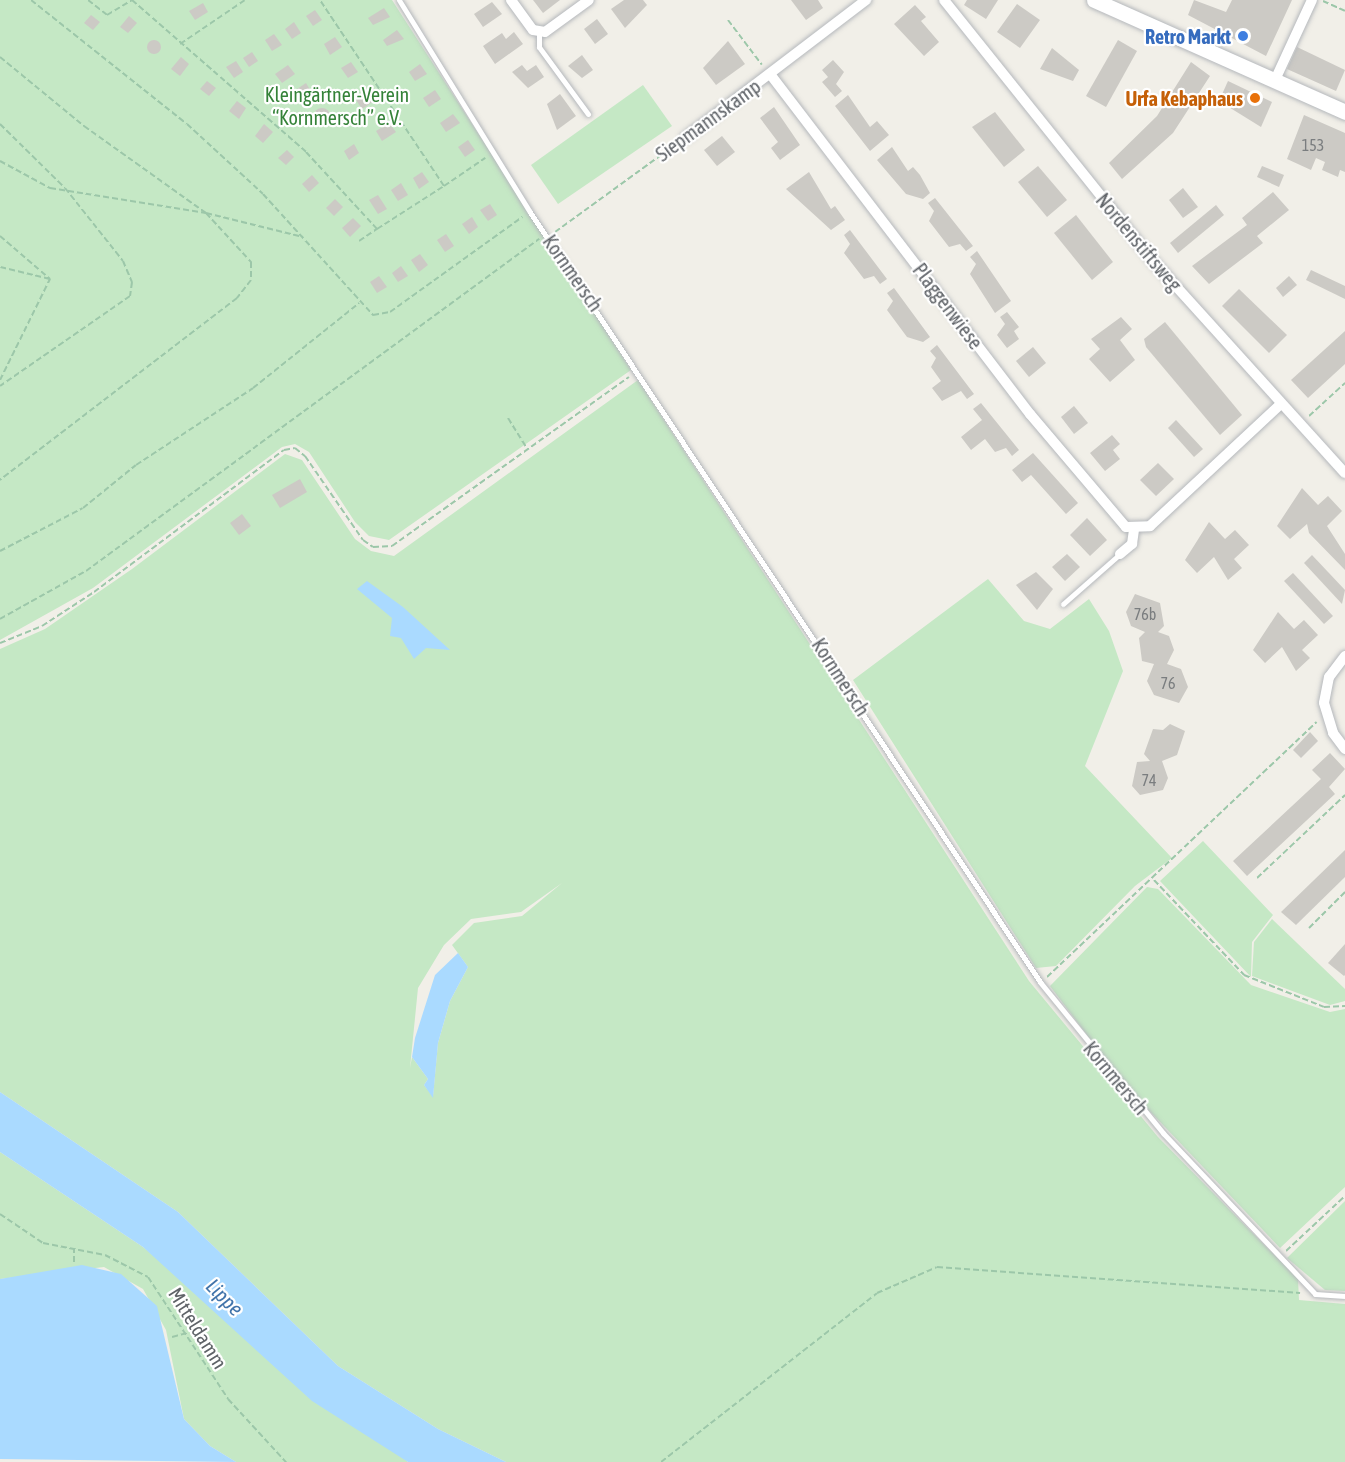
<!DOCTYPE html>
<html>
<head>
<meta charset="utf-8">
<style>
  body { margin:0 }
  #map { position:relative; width:1345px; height:1462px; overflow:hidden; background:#f1efe8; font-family:"Asap Condensed",sans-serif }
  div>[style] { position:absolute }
  .green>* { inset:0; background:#c5e8c5 }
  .water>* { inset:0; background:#aadaff }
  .building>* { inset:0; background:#cccac5 }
  .round { border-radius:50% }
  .path>* { height:2px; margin-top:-1px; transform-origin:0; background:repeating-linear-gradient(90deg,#9cc7a9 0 6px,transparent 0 9px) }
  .roads { filter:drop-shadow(0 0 2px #b5b8bc) drop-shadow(0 0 2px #b5b8bc) }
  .service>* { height:5px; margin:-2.5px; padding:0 2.5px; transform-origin:2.5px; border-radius:2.5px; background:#fff }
  .minor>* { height:10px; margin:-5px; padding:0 5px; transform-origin:5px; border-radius:5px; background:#fff }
  .secondary>* { height:15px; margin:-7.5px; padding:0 7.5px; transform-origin:7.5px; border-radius:7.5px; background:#fff }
  .dots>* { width:16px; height:16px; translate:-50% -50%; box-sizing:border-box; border:3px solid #fff; border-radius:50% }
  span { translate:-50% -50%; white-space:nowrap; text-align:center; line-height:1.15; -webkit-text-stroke:4.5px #fff; paint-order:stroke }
  .number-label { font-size:16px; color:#7a7d7f }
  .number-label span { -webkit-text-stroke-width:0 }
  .shop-label { font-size:20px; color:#366cbe; font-weight:700 }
  .right { translate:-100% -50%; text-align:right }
  .park-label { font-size:20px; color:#348238 }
  .food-label { font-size:20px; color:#c56008; font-weight:700 }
  .street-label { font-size:20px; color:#5f6368 }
  .water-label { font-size:21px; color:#4174aa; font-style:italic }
</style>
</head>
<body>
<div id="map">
  <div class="green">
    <i style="clip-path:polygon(0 0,392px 0,631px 370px,389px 540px,369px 536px,355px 522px,309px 452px,295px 444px,282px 447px,93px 588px,0 640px)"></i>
    <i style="clip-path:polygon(643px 85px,672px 126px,558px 204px,531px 165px)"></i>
    <i style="clip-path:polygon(evenodd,638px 380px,1029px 981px,1158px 1137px,1298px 1279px,1299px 1300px,1345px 1304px,1345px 1462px,506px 1462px,438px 1429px,338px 1366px,178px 1212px,0 1092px,0 649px,45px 629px,132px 569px,285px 454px,302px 460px,355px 539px,371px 551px,394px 556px,638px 380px,562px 883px,522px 916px,474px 923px,452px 945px,468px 967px,450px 1001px,438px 1043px,433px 1096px,424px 1085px,428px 1079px,412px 1057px,410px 1068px,418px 988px,444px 945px,471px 919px,521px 912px,562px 883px)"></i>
    <i style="clip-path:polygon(988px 579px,1024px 621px,1050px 629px,1089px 599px,1109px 631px,1123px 671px,1085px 766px,1172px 858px,1135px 886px,1056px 966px,1036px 968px,853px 680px)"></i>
    <i style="clip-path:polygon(1203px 841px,1273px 915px,1252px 942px,1251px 977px,1160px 881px)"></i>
    <i style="clip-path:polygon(1147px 887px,1158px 889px,1251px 985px,1330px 1012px,1345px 1009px,1345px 1187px,1280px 1248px,1124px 1084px,1050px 986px)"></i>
    <i style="clip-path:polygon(1272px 919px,1345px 989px,1345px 1001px,1330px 1005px,1252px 976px,1254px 942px)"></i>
    <i style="clip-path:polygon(0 1152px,143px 1247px,408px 1462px,236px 1462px,210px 1446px,184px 1419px,166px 1330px,143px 1289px,104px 1267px,0 1279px)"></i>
    <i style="clip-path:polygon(1345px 1201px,1345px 1291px,1325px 1290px,1287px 1258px)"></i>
  </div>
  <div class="water">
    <i style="clip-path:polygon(367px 581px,403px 607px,450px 650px,426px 648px,414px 659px,401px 638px,390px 636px,392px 618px,357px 589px)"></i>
    <i style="clip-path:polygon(458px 953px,468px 967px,450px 1001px,438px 1043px,433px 1098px,424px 1085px,428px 1079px,412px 1057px,415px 1038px,435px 975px)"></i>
    <i style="clip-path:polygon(0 1092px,178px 1212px,338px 1366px,438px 1429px,506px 1462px,408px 1462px,312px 1401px,143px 1247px,0 1152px)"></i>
    <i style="clip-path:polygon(82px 1265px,121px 1274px,157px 1306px,184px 1419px,210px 1446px,236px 1462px,0 1459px,0 1279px)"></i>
  </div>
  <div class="building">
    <i style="clip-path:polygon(533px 0,560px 0,543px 13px)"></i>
    <i style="clip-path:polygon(624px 0,643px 0,647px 5px,625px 28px,611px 9px)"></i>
    <i style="clip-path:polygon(791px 0,818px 0,823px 8px,806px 20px)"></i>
    <i style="clip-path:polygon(967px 0,998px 0,986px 19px,964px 5px)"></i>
    <i style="clip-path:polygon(1194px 0,1226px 12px,1232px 0,1292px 0,1266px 56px,1188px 15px)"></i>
    <i style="clip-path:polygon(492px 2px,502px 14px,483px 27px,474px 14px)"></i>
    <i style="clip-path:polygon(203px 3px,208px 12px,195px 20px,189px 11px)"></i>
    <i style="clip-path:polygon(1017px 4px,1040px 20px,1020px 48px,997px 32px)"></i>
    <i style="clip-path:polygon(915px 5px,926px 17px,921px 21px,939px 42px,924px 56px,894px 24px)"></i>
    <i style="clip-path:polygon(384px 8px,390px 17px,373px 25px,368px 18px)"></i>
    <i style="clip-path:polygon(315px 10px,322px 20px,313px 26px,306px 16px)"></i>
    <i style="clip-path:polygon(91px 15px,100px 22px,93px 30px,84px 23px)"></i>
    <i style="clip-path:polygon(129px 16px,137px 23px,128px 33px,120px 27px)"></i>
    <i style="clip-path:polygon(597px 19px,608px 34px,595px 44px,584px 29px)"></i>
    <i style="clip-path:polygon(294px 22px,301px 33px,292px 39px,285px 29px)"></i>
    <i style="clip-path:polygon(397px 30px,404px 39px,387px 46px,383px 40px)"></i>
    <i style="clip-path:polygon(514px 32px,523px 44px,495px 64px,483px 46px,502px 33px,506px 39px)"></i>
    <i style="clip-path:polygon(274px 34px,282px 45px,272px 51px,265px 40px)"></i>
    <i style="clip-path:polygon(335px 37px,342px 47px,330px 55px,324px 44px)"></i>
    <i class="round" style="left:147px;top:40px;width:14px;height:14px"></i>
    <i style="clip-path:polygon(1118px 40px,1137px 51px,1106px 107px,1086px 96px)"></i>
    <i style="clip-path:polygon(728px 41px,745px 64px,716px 85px,703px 68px)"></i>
    <i style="clip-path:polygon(1297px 47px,1345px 70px,1336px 91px,1287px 69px)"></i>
    <i style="clip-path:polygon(1052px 48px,1079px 70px,1073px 81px,1040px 69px)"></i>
    <i style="clip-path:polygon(252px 52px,258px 61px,249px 67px,243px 58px)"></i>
    <i style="clip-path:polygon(582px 55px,593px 70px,582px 78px,568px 66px)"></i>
    <i style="clip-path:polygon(181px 57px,189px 64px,180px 76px,171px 69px)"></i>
    <i style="clip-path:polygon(833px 60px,844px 72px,836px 84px,842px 91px,835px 97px,822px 82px,828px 77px,822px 70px)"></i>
    <i style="clip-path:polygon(236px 61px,243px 72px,234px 78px,226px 67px)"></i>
    <i style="clip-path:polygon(351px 62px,358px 72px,348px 78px,341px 68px)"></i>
    <i style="clip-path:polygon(1191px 62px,1210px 76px,1173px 133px,1122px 179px,1109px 163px,1157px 116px)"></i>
    <i style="clip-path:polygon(420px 64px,427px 74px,415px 81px,409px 72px)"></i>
    <i style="clip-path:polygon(288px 65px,295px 74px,282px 83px,275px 74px)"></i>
    <i style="clip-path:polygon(522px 65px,527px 71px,536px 65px,544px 77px,528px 88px,512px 72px)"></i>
    <i style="clip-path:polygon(207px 81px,216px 88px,209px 96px,200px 89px)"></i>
    <i style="clip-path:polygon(1228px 81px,1272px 102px,1261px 127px,1219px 101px)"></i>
    <i style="clip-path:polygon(306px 83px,312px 93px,300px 100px,294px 91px)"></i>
    <i style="clip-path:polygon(435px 90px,441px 99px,429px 107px,423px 98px)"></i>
    <i style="clip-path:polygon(369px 92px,374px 101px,362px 109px,356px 100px)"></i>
    <i style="clip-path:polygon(560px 94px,576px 116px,557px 130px,547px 104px)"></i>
    <i style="clip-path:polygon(848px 95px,870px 127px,877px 121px,889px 135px,870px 151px,835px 106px)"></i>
    <i style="clip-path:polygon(237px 101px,246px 108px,239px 119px,229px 111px)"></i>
    <i style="clip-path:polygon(774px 107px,800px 145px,780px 160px,771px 148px,778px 142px,760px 118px)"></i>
    <i class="round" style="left:314px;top:108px;width:16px;height:16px"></i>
    <i style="clip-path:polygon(995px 112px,1025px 150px,1004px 167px,972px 127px)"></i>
    <i style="clip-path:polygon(453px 114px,460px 123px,446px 132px,440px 123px)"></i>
    <i style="clip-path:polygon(1304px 115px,1345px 133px,1345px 172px,1340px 170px,1338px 177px,1322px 170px,1325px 162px,1316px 158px,1311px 170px,1287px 159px)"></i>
    <i style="clip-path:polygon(389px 123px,396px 132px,382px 141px,376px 131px)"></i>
    <i style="clip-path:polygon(264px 124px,273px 132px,263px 143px,255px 136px)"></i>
    <i style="clip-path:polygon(722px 136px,735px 152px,717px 166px,704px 150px)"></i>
    <i style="clip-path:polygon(468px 140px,475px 150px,465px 157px,458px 147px)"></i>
    <i style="clip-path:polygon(354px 144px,359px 153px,349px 160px,344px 151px)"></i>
    <i style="clip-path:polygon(892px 147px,908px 171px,913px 167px,920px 175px,930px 193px,923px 199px,906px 194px,877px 160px)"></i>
    <i style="clip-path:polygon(287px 150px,294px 157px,286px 165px,278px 158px)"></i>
    <i style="clip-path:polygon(1038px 166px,1067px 200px,1047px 217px,1018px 182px)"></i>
    <i style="clip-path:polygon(1262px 166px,1284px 175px,1279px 187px,1257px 177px)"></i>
    <i style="clip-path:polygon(422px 172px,429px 182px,419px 189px,413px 178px)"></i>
    <i style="clip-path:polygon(809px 172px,831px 209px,835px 206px,845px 220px,831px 230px,786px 189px)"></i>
    <i style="clip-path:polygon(312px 175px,319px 183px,309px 192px,302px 184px)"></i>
    <i style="clip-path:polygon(401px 183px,408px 195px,398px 201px,391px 190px)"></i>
    <i style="clip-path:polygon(1183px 188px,1198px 207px,1183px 218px,1169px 200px)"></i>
    <i style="clip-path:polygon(1273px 192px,1289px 210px,1257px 236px,1263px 243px,1209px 284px,1192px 266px,1247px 225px,1242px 218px)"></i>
    <i style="clip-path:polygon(378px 195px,387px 209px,378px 214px,369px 200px)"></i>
    <i style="clip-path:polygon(935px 198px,973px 246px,966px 251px,960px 244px,949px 247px,929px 221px,934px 211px,928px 203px)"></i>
    <i style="clip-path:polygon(335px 199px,343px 207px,334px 216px,326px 208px)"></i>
    <i style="clip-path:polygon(490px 204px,497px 215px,488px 221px,480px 210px)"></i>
    <i style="clip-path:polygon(1216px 205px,1224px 215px,1178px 253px,1170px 243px)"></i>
    <i style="clip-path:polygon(1076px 215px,1113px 262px,1092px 280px,1054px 233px)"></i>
    <i style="clip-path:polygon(472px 217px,478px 227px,469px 234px,462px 224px)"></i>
    <i style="clip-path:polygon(353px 218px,361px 226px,350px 237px,342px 228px)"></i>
    <i style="clip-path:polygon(850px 230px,887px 279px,880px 284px,874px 276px,864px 279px,844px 253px,850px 244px,844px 235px)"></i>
    <i style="clip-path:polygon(446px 234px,454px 246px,445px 252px,437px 240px)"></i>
    <i style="clip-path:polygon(977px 251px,1011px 301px,995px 313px,970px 274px,976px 264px,970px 257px)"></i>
    <i style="clip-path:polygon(420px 254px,428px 265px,419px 272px,411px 260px)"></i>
    <i style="clip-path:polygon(401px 266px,408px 276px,398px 282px,392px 273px)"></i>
    <i style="clip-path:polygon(1311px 270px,1345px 286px,1345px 299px,1306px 280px)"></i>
    <i style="clip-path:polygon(379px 276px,387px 287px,377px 293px,370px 282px)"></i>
    <i style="clip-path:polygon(1289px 276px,1297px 285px,1283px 297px,1276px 288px)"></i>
    <i style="clip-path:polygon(894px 288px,930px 337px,923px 342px,907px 337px,887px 310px,893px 301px,887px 293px)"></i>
    <i style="clip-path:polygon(1239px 289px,1287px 335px,1269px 353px,1222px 306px)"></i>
    <i style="clip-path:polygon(1007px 312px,1019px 327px,1014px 331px,1019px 339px,1007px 348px,997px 335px,1005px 324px,1000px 317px)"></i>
    <i style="clip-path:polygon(1121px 317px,1132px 329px,1120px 340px,1135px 360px,1110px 382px,1089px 359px,1100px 349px,1091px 339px)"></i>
    <i style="clip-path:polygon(1165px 322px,1242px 415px,1220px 435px,1146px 347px,1144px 339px)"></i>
    <i style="clip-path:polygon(1345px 331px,1345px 364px,1308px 398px,1291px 380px)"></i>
    <i style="clip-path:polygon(937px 345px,974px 394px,967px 399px,961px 391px,942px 401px,932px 388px,941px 381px,931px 367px,936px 358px,930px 351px)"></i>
    <i style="clip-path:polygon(1033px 347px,1046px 363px,1029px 377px,1016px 361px)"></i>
    <i style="clip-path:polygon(981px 403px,1019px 450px,1012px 456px,1006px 448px,995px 452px,985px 439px,971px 450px,961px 437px,982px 420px,973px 409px)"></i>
    <i style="clip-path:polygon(1074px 406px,1088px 423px,1074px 434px,1061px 417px)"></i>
    <i style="clip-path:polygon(1176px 420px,1203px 449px,1194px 457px,1168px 428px)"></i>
    <i style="clip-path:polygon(1112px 435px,1120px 444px,1113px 450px,1120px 459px,1105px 471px,1090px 453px)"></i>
    <i style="clip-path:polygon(1033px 453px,1078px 503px,1066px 514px,1031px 475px,1022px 482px,1012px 470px)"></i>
    <i style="clip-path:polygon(1158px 463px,1174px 479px,1156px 496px,1140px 480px)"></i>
    <i style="clip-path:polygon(300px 479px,307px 492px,280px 508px,272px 495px)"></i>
    <i style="clip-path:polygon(1302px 488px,1318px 505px,1328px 496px,1342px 511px,1327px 526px,1345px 554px,1345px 570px,1309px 533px,1307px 524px,1290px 539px,1277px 526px)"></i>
    <i style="clip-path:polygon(242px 514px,251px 526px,239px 535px,230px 523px)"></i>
    <i style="clip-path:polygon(1087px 518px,1107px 540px,1090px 556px,1070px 535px)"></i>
    <i style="clip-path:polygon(1209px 522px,1225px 539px,1235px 530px,1249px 545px,1234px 559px,1242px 568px,1228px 580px,1214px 557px,1197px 573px,1185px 560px)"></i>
    <i style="clip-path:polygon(1067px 554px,1080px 567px,1065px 581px,1052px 567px)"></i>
    <i style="clip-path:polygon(1312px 555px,1345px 590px,1342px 604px,1304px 563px)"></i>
    <i style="clip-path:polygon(1036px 572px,1053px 589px,1037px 610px,1016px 585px)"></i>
    <i style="clip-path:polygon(1293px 573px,1333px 616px,1324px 624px,1284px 581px)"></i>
    <i style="clip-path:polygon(1135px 594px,1160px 603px,1164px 626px,1158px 632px,1169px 636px,1174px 650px,1167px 664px,1181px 669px,1188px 687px,1179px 703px,1154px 695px,1147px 681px,1154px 664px,1142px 661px,1139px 638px,1145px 632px,1131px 626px,1126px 612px)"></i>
    <i style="clip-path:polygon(1278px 612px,1294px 629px,1304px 620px,1318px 635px,1302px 650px,1310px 658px,1296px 671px,1282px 647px,1265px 663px,1253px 650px)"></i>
    <i style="clip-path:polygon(1170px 724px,1185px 731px,1177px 755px,1162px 761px,1168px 778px,1163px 790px,1140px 795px,1132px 786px,1137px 762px,1150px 761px,1144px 754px,1153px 729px,1163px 730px)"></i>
    <i style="clip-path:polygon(1310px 732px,1318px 741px,1301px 758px,1293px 750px)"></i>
    <i style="clip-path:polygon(1330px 753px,1345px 769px,1329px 787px,1335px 794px,1247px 876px,1233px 861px,1321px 779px,1312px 770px)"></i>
    <i style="clip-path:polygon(1345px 850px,1345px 877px,1296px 925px,1281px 912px)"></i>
    <i style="clip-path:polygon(1345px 944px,1345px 975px,1344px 976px,1328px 963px)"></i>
  </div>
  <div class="path">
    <i style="left:31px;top:0;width:199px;rotate:38.5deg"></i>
    <i style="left:187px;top:124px;width:103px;rotate:42.6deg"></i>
    <i style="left:263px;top:194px;width:164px;rotate:47.7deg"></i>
    <i style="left:373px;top:315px;width:17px;rotate:-10deg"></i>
    <i style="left:390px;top:312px;width:163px;rotate:-35.7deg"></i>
    <i style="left:88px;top:0;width:24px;rotate:38deg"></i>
    <i style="left:107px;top:15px;width:29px;rotate:-31deg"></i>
    <i style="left:132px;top:0;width:231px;rotate:41.1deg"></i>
    <i style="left:306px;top:152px;width:105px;rotate:47.3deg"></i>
    <i style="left:377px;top:229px;width:80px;rotate:-32.7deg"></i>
    <i style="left:444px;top:186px;width:224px;rotate:-123.7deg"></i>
    <i style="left:1323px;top:1px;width:24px;rotate:24deg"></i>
    <i style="left:728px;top:20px;width:56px;rotate:52.9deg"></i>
    <i style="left:180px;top:44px;width:78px;rotate:-34.1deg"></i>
    <i style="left:0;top:57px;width:109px;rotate:39.4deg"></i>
    <i style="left:84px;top:126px;width:150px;rotate:35.5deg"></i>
    <i style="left:206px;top:213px;width:67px;rotate:47.4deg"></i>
    <i style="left:251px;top:262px;width:18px;rotate:90deg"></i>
    <i style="left:251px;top:280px;width:23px;rotate:128deg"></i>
    <i style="left:237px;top:298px;width:299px;rotate:142.5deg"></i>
    <i style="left:0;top:124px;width:91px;rotate:44.6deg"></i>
    <i style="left:65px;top:188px;width:93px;rotate:51.5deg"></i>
    <i style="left:123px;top:261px;width:23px;rotate:67deg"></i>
    <i style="left:132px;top:282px;width:14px;rotate:98deg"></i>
    <i style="left:130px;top:296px;width:158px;rotate:145.3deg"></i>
    <i style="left:0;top:161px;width:57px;rotate:28.4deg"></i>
    <i style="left:50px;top:188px;width:158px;rotate:9.1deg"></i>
    <i style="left:206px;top:213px;width:100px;rotate:13.9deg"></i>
    <i style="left:444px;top:186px;width:50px;rotate:-34.3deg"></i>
    <i style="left:555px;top:232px;width:150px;rotate:-36deg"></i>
    <i style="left:0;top:236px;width:66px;rotate:40.7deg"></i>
    <i style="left:50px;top:279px;width:51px;rotate:-166.5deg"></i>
    <i style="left:359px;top:241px;width:22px;rotate:-34deg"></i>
    <i style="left:0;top:380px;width:113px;rotate:-63.7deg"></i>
    <i style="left:1309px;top:416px;width:49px;rotate:-42.5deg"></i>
    <i style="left:508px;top:418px;width:36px;rotate:58deg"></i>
    <i style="left:0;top:551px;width:93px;rotate:-27.4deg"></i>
    <i style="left:83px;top:508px;width:68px;rotate:-39.1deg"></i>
    <i style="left:136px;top:465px;width:140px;rotate:-33.3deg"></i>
    <i style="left:253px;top:388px;width:136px;rotate:-38.7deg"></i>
    <i style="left:0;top:619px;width:98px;rotate:-29.2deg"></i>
    <i style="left:86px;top:571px;width:562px;rotate:-36.24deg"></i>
    <i style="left:0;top:643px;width:45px;rotate:-22deg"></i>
    <i style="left:42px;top:626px;width:62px;rotate:-33.2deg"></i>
    <i style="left:94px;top:592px;width:237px;rotate:-36.8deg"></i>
    <i style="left:284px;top:450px;width:11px;rotate:-10deg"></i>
    <i style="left:295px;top:448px;width:13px;rotate:39deg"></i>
    <i style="left:305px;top:456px;width:102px;rotate:55.4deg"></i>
    <i style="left:363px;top:540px;width:12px;rotate:35deg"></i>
    <i style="left:373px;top:547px;width:19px;rotate:-3deg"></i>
    <i style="left:392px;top:546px;width:291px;rotate:-35.5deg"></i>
    <i style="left:1257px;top:878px;width:121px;rotate:-43.3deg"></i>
    <i style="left:1154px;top:880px;width:131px;rotate:46.5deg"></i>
    <i style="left:1244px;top:975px;width:86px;rotate:21.8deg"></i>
    <i style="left:1324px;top:1007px;width:21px;rotate:-3deg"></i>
    <i style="left:1309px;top:928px;width:51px;rotate:-45deg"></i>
    <i style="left:1047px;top:977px;width:371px;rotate:-43.4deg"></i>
    <i style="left:0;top:1214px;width:52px;rotate:34deg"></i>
    <i style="left:43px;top:1243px;width:63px;rotate:11deg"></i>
    <i style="left:105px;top:1255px;width:48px;rotate:27.1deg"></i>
    <i style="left:148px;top:1277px;width:146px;rotate:56.7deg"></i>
    <i style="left:228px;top:1399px;width:86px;rotate:47.4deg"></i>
    <i style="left:1286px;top:1251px;width:81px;rotate:-43deg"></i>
    <i style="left:74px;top:1262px;width:14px;rotate:-90deg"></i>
    <i style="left:172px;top:1337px;width:16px;rotate:-15deg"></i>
    <i style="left:661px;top:1462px;width:274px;rotate:-38deg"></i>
    <i style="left:877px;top:1293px;width:65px;rotate:-23.4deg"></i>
    <i style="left:937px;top:1267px;width:364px;rotate:4.1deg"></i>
  </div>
  <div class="roads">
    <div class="service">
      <i style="left:399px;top:0;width:249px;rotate:58.3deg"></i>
      <i style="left:530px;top:212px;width:924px;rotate:56.48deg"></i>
      <i style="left:1040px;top:982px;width:195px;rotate:50.8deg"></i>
      <i style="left:1163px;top:1133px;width:221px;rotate:46.6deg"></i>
      <i style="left:1315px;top:1294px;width:30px;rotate:4deg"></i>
      <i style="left:539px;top:32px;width:15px;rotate:90deg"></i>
      <i style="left:539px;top:47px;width:83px;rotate:53.8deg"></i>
      <i style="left:1063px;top:604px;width:76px;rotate:-41.3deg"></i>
    </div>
    <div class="minor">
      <i style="left:511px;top:0;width:37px;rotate:54deg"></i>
      <i style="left:533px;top:30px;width:12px;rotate:9deg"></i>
      <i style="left:545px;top:32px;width:54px;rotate:-36deg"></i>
      <i style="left:944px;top:0;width:337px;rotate:51.3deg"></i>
      <i style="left:1155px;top:263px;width:283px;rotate:47.9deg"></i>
      <i style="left:770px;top:74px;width:428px;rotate:52.6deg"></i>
      <i style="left:1030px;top:414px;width:148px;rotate:49.7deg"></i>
      <i style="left:1126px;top:527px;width:24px;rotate:-2deg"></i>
      <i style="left:1150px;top:526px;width:179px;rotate:-43deg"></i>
      <i style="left:1275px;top:80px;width:88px;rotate:-65.2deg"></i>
      <i style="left:685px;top:138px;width:228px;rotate:-37.3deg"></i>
      <i style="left:1120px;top:554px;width:16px;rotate:-40deg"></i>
      <i style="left:1132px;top:544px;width:14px;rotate:-82deg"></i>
      <i style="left:1345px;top:656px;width:26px;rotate:127deg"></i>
      <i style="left:1329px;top:677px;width:26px;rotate:101deg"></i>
      <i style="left:1324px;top:703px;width:31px;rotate:73deg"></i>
      <i style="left:1333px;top:733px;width:20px;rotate:53deg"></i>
    </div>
    <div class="secondary">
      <i style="left:1094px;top:0;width:275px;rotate:24deg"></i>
    </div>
  </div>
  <div class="dots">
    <i style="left:1243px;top:36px;background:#3f7fe0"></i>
    <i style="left:1255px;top:98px;background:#e8710a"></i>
  </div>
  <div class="number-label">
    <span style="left:1313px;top:145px">153</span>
    <span style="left:1145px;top:614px">76b</span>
    <span style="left:1168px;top:683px">76</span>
    <span style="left:1149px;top:780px">74</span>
  </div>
  <div class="shop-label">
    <span class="right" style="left:1231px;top:36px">Retro Markt</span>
  </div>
  <div class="park-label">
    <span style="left:337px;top:106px">Kleingärtner-Verein<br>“Kornmersch” e.V.</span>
  </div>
  <div class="food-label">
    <span class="right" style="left:1243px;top:98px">Urfa Kebaphaus</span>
  </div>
  <div class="street-label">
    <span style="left:708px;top:120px;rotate:-36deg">Siepmannskamp</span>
    <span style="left:1139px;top:242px;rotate:50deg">Nordenstiftsweg</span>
    <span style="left:573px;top:273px;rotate:55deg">Kornmersch</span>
    <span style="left:948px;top:306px;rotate:53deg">Plaggenwiese</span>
    <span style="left:841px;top:677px;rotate:57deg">Kornmersch</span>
    <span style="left:1116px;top:1078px;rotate:50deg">Kornmersch</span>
    <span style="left:198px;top:1328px;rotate:58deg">Mitteldamm</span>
  </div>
  <div class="water-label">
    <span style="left:225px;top:1297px;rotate:45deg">Lippe</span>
  </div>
</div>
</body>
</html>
